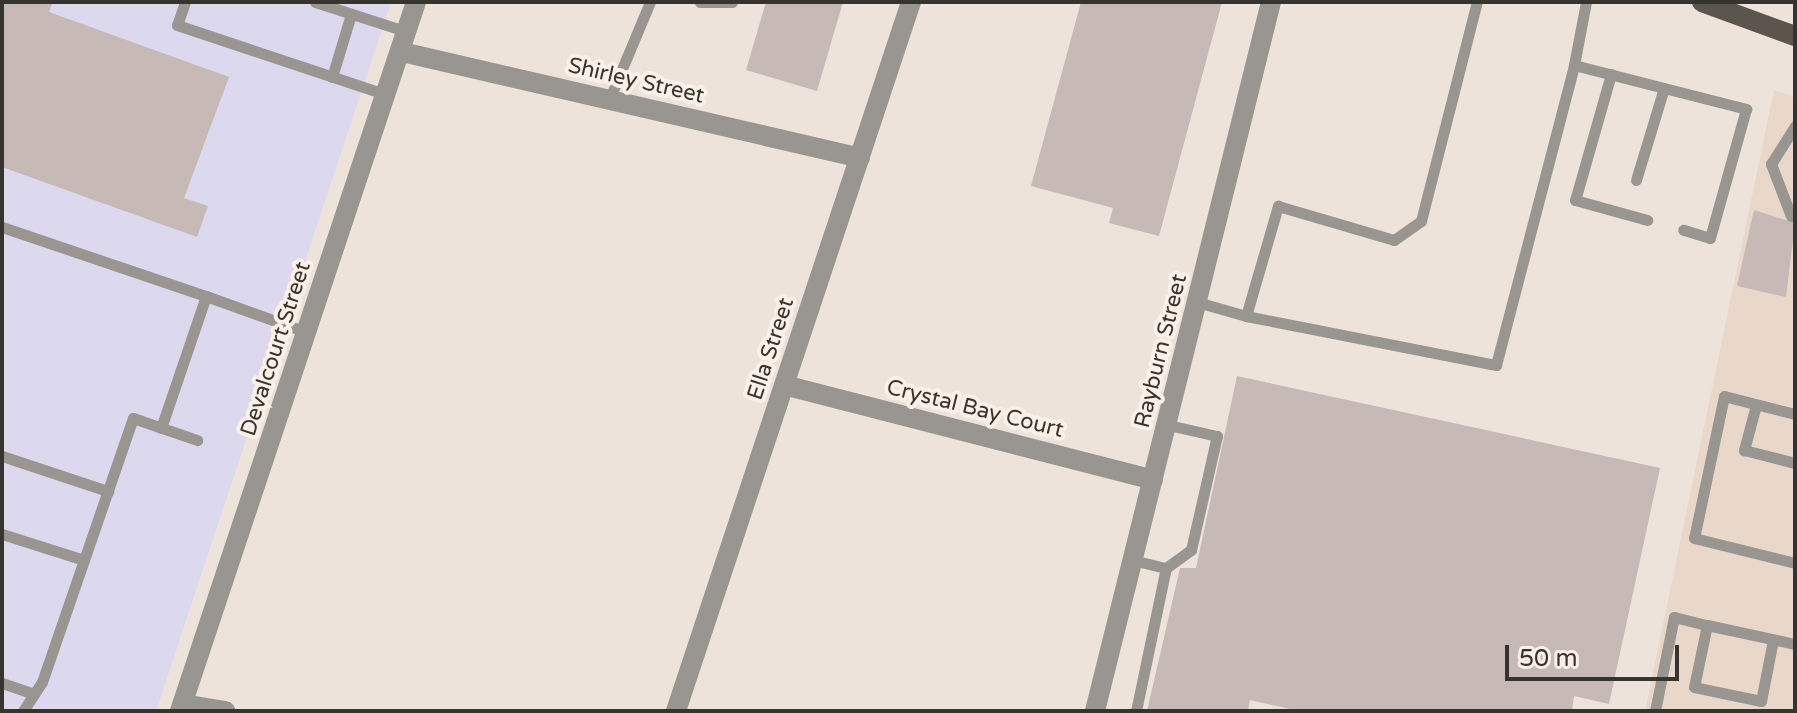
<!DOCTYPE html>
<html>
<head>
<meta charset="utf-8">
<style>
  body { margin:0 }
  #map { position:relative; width:1797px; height:713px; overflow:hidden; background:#ede3da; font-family:"Varela Round",sans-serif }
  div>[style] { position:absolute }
  .built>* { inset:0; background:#e9d8ca }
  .education>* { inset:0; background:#dcd8ed }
  .building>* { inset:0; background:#c7b9b6 }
  .service>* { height:11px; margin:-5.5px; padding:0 5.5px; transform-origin:5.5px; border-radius:5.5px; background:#999691 }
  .minor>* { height:20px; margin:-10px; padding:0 10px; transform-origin:10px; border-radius:10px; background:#999691 }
  .primary>* { height:20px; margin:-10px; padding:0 10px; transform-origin:10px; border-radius:10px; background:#5b554e }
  span { translate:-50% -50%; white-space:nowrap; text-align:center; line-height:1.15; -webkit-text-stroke:8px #fbf0e7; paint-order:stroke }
  .street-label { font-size:22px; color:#37332f }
  .frame { position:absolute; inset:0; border:4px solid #37332f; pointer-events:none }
  .scale { position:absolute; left:1505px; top:645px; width:174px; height:36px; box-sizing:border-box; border:4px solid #37332f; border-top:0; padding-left:10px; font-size:24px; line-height:28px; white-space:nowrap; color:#37332f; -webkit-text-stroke:6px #fbf0e7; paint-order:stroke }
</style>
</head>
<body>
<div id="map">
  <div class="built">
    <i style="clip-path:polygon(1774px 90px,1795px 97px,1795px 711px,1645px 711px)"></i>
  </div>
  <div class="education">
    <i style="clip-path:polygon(2px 2px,391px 2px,156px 711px,2px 711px)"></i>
  </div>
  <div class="building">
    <i style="clip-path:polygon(2px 2px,53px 2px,49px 12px,229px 77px,184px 198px,208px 206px,197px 237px,2px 167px)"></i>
    <i style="clip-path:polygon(766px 2px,843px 2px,817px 91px,746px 70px)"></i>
    <i style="clip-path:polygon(1081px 2px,1222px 2px,1159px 236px,1109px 223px,1113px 208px,1031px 186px)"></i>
    <i style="clip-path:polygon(1754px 210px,1795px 223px,1786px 297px,1737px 286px)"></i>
    <i style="clip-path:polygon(1237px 376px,1660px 468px,1609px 704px,1574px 696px,1572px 711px,1298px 711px,1250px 700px,1248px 711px,1147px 711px,1180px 568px,1196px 568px)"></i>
  </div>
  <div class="service">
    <i style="left:185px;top:2px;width:24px;rotate:109deg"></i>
    <i style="left:177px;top:25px;width:221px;rotate:18.4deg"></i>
    <i style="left:315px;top:2px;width:98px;rotate:17.9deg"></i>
    <i style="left:700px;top:2px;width:32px"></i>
    <i style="left:1586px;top:2px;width:64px;rotate:100.8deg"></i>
    <i style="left:1574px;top:65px;width:178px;rotate:14.3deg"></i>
    <i style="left:1746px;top:109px;width:134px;rotate:105.6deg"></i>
    <i style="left:1710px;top:238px;width:28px;rotate:-163deg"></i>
    <i style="left:1611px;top:74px;width:131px;rotate:105.9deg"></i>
    <i style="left:1575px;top:200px;width:75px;rotate:15.5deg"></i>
    <i style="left:332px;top:77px;width:66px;rotate:-73.2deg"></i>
    <i style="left:609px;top:100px;width:106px;rotate:-67.3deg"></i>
    <i style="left:1636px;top:180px;width:96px;rotate:-73.1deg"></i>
    <i style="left:1791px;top:216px;width:56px;rotate:-111deg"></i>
    <i style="left:1771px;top:164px;width:45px;rotate:-57.7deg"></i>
    <i style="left:2px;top:227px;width:215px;rotate:18.7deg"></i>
    <i style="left:1197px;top:302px;width:51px;rotate:15.9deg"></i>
    <i style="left:1246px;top:316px;width:115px;rotate:-73.8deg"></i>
    <i style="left:1278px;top:206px;width:121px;rotate:16.3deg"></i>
    <i style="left:1394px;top:240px;width:33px;rotate:-35deg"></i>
    <i style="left:1421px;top:221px;width:226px;rotate:-75.7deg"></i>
    <i style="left:1246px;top:316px;width:255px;rotate:11.1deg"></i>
    <i style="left:1496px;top:365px;width:310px;rotate:-75.4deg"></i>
    <i style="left:1756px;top:405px;width:47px;rotate:104.9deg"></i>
    <i style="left:1744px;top:450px;width:53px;rotate:14.3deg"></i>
    <i style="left:1795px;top:414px;width:73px;rotate:-165.8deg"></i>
    <i style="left:1724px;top:396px;width:145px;rotate:101.9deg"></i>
    <i style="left:1694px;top:538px;width:104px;rotate:13.9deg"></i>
    <i style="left:161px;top:428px;width:139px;rotate:-71.2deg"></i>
    <i style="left:206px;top:296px;width:106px;rotate:19.8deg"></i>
    <i style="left:2px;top:456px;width:112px;rotate:18.3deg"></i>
    <i style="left:2px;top:534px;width:86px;rotate:17.6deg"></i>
    <i style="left:1133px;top:560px;width:34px;rotate:14deg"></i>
    <i style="left:1773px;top:640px;width:62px;rotate:101.1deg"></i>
    <i style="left:1761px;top:701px;width:68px;rotate:-168.2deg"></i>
    <i style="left:1694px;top:687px;width:63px;rotate:-78.2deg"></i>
    <i style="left:1707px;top:625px;width:90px;rotate:12.2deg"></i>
    <i style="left:2px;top:683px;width:34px;rotate:19deg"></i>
    <i style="left:23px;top:711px;width:35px;rotate:-57deg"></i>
    <i style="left:42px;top:682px;width:279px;rotate:-71deg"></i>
    <i style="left:133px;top:418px;width:68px;rotate:19deg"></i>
    <i style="left:1136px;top:711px;width:146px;rotate:-78.2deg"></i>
    <i style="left:1166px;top:568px;width:31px;rotate:-36deg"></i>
    <i style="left:1191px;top:550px;width:117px;rotate:-77.2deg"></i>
    <i style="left:1217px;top:436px;width:50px;rotate:-167.3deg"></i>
    <i style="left:1655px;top:711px;width:96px;rotate:-78.6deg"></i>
    <i style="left:1674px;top:617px;width:34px;rotate:14deg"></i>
  </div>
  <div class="minor">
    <i style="left:402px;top:52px;width:470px;rotate:13deg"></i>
    <i style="left:784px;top:385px;width:381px;rotate:14.4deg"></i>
    <i style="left:183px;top:704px;width:43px;rotate:9.5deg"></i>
    <i style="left:180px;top:711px;width:747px;rotate:-71.59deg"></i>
    <i style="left:676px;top:711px;width:747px;rotate:-71.66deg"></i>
    <i style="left:1095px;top:711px;width:731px;rotate:-76.06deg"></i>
  </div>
  <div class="primary">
    <i style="left:1702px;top:2px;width:99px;rotate:20.1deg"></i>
  </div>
  <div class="street-label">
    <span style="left:636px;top:81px;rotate:13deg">Shirley Street</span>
    <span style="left:276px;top:349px;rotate:-72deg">Devalcourt Street</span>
    <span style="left:771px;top:349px;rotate:-72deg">Ella Street</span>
    <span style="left:1161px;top:351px;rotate:-76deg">Rayburn Street</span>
    <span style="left:975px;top:409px;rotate:14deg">Crystal Bay Court</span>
  </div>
  <div class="frame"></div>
  <div class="scale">50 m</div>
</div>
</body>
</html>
